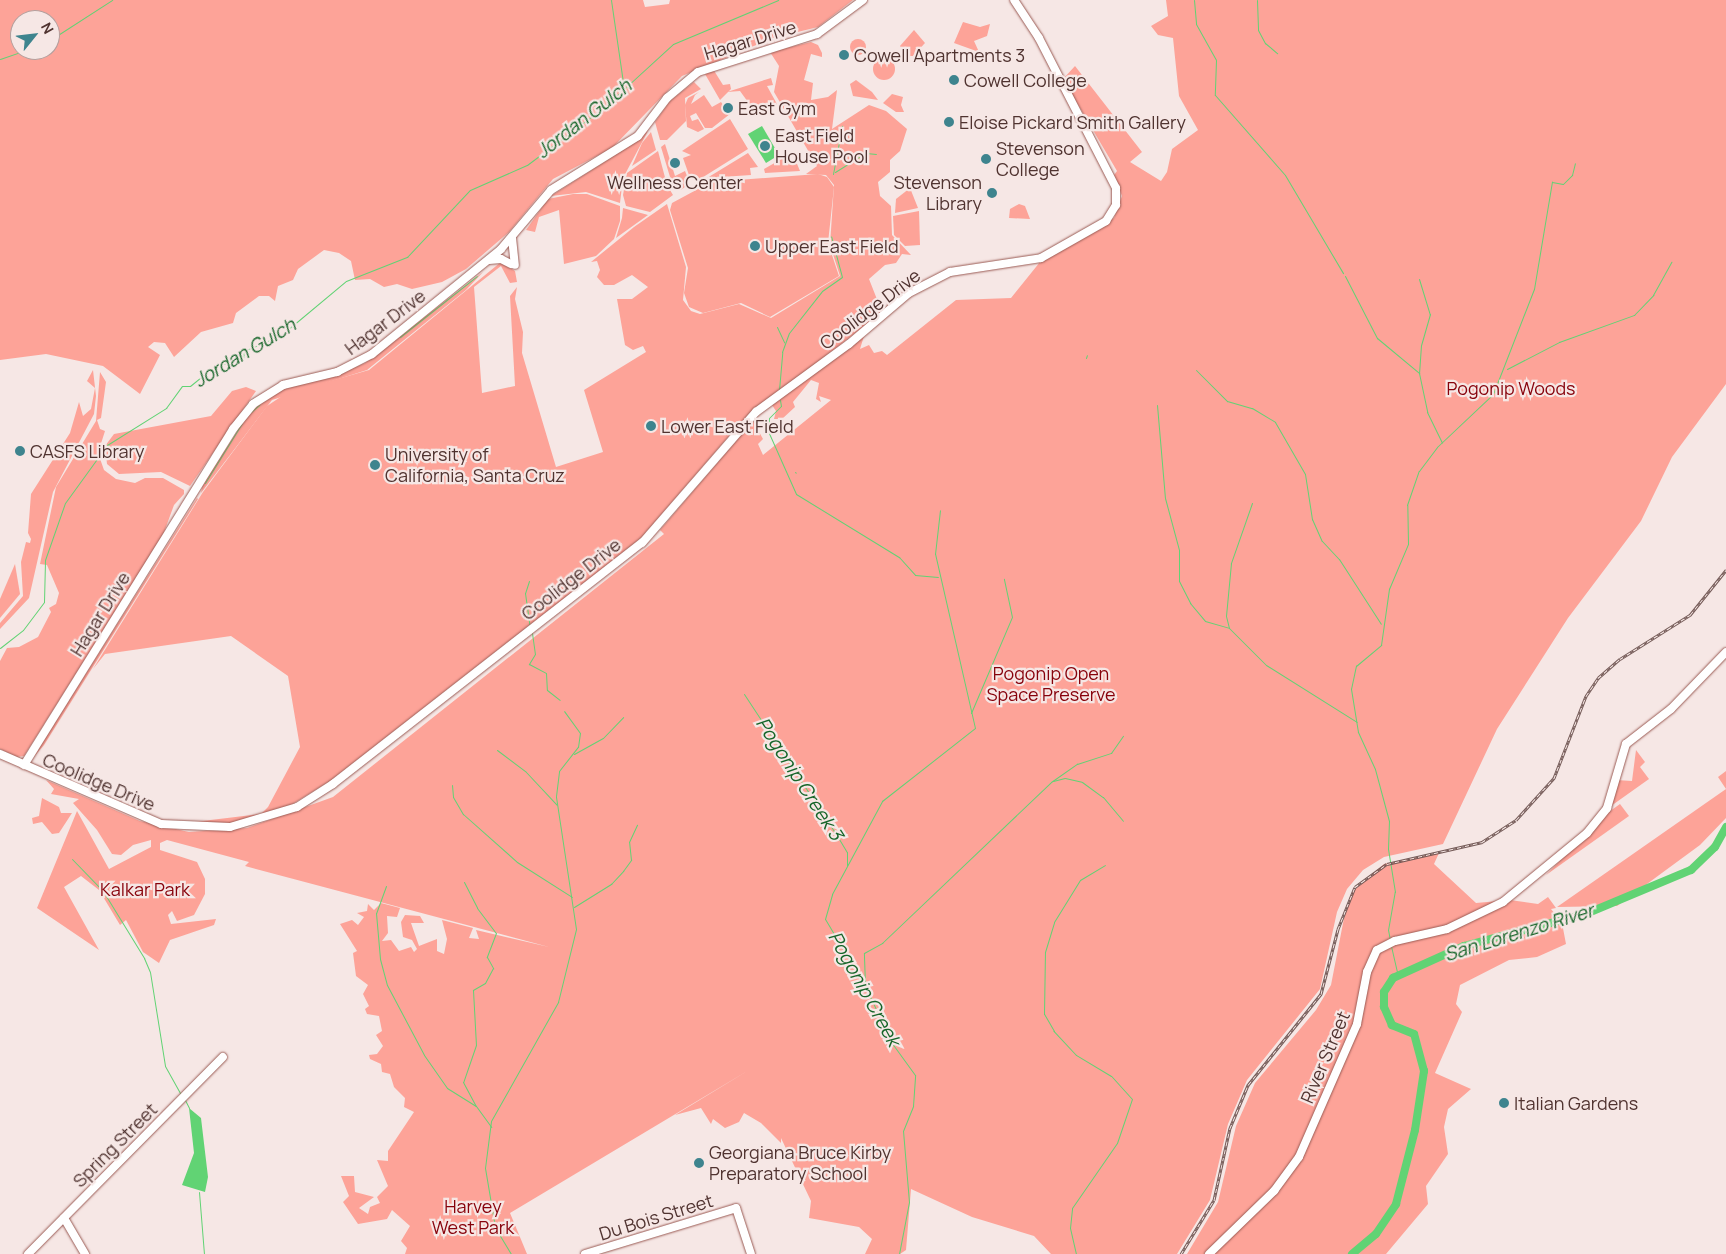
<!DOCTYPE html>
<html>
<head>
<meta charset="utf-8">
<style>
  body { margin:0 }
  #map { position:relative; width:1726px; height:1254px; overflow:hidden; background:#f6e7e5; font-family:Manrope,sans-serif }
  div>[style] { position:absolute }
  .green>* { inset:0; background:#fda398 }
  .round { border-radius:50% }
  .water>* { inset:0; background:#61d374 }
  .stream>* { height:1px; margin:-0.5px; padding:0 0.5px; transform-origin:0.5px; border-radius:0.5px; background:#61d374 }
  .river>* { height:8px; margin:-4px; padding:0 4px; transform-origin:4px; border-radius:4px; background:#61d374 }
  .roads { filter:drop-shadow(0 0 1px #9a5b54) drop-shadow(0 0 1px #9a5b54) }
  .secondary>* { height:8px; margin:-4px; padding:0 4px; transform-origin:4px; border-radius:4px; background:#fff }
  .rail>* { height:3px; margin-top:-1.5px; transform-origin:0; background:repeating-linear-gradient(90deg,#f6e7e5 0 4px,#725855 0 8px); box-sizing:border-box; border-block:1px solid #725855 }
  .dots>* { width:14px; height:14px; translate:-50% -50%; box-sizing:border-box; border:2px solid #f6e7e5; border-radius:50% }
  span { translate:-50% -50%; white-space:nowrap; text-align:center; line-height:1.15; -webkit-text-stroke:4.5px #f6e7e5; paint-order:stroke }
  .street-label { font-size:18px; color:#503330 }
  .poi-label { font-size:18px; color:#503330 }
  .left { translate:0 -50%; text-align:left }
  .right { translate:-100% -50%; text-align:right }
  .park-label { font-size:18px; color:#87020b }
  .water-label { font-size:19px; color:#17662a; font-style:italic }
  .north { position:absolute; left:10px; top:10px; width:50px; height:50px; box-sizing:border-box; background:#f6e7e5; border:1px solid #b49f9d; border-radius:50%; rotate:61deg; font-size:14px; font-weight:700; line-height:20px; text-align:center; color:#503330 }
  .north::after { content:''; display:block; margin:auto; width:18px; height:22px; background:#3e848e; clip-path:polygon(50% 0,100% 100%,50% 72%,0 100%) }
</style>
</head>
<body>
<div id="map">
  <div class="green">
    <i style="clip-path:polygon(evenodd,0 0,643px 0,645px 7px,669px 4px,670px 0,853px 0,818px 27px,773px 38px,682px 76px,612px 148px,553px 179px,509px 232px,466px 269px,442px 282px,412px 289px,397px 284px,384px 287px,370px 279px,355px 280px,351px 261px,339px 253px,324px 250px,298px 269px,293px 280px,278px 286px,275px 301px,269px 296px,259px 296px,236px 313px,233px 323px,201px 332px,174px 357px,165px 343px,154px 342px,148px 347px,160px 355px,140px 394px,103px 366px,46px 354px,0 360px,0 0,20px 20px,50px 20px,50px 50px,20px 50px,20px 20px)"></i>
    <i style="clip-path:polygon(1166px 0,1726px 0,1726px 384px,1672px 457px,1641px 521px,1568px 618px,1497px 729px,1443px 844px,1384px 857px,1363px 870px,1347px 889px,1337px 912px,1320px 989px,1247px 1080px,1228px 1124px,1210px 1200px,1177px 1254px,1051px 1254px,1034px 1236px,972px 1217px,911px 1189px,906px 1250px,900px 1254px,865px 1254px,872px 1239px,859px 1227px,809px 1218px,811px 1201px,781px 1138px,781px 1143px,761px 1123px,744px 1113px,739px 1122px,725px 1128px,713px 1119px,711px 1124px,701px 1108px,675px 1115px,749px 1070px,510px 1213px,527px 1254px,405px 1254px,407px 1248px,401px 1241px,410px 1226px,392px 1210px,387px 1219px,358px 1224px,343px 1202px,349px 1196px,341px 1176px,354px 1176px,355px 1192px,374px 1197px,359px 1208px,368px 1214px,370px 1207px,380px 1203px,377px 1197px,388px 1186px,377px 1160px,388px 1161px,388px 1151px,414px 1112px,404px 1107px,405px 1098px,394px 1087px,390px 1074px,382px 1072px,381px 1064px,370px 1059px,369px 1055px,377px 1054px,383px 1046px,376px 1035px,382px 1031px,379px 1016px,367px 1014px,365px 1009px,369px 1006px,363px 994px,368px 985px,356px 976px,353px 953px,357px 951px,340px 924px,352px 920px,358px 925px,364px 917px,357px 913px,367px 911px,368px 904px,374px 910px,381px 903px,400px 908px,397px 917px,387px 916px,388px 933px,382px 941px,391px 940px,399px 951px,411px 947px,414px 952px,417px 949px,412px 940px,403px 937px,401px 922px,405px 915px,420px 916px,424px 923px,411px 923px,419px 946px,437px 939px,437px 951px,444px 954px,447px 939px,442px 920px,473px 928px,469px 938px,479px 939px,476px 930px,549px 947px,245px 866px,249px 862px,167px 840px,160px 843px,160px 850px,197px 862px,205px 879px,205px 894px,194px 915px,177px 921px,172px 911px,168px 915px,171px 924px,216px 919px,214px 925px,170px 940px,159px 963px,143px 952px,126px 920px,120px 925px,99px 890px,81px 876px,64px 887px,99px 950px,37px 908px,77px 811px,109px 869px,151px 847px,151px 840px,133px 845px,121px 855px,112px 854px,97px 830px,73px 803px,79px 799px,51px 794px,54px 789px,46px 780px,140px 821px,189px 832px,247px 828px,333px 797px,664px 534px,660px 530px,753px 421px,763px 439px,758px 444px,763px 455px,831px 400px,819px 396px,821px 402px,816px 399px,819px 383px,811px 380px,793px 402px,795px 407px,782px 419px,774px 419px,776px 411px,772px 405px,864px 336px,860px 349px,869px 345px,874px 353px,882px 351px,887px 355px,956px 300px,1011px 298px,1040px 262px,1114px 218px,1122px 196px,1114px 175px,1117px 171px,1063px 79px,1075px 66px,1142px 152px,1130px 162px,1161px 181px,1167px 172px,1172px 149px,1198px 130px,1179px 96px,1173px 38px,1158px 35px,1151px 26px,1168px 16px)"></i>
    <i style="clip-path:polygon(963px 22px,980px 27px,990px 24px,987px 36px,974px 41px,979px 52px,954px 43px)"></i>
    <i style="clip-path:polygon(914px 30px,925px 43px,913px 56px,906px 56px,900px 46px)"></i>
    <i class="round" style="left:850px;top:39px;width:16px;height:16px"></i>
    <i style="clip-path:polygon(811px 42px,818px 45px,822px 53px,822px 57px,811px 54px,804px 80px,813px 83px,811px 100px,828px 97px,837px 90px,832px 129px,869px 105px,886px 111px,907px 129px,900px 151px,890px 160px,890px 172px,878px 182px,880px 196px,891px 206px,892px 235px,911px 255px,902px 254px,896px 263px,885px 265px,869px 279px,882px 312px,741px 422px,641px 538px,330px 781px,286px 808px,233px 823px,186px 823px,261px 814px,268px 807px,300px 747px,288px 676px,231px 636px,105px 654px,93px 669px,203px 492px,267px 406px,285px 394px,369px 370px,501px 262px,515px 271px,517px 282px,510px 283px,501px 266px,474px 287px,482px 393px,515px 386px,510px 296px,517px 287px,515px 299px,523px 332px,522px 353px,556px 467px,603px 452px,584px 390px,646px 352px,643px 346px,633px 350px,625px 345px,617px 299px,632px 299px,648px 287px,632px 275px,614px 285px,604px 285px,597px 277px,600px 270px,597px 261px,591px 262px,634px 227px,667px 204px,686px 267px,683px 300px,691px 311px,700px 314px,739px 304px,771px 318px,840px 276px,830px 245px,834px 185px,826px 175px,806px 174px,817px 166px,774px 92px,779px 66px,770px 52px)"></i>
    <i class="round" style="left:873px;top:58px;width:22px;height:22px"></i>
    <i style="clip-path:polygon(713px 69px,723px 85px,730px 84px,731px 89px,720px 100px,705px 74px)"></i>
    <i style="clip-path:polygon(771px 78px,773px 85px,767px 86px,777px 104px,758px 116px,740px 91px,727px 92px)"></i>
    <i style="clip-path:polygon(856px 80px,872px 92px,878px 100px,853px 96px,850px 84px)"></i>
    <i style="clip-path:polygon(694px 82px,701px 89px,685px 98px,686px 121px,667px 140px,660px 140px,655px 122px,670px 101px)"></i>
    <i style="clip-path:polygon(699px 92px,695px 95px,691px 104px,704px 95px,712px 107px,721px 102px,730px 114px,712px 128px,705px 128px,696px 113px,690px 116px,692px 121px,698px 119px,704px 129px,698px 132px,687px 127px,685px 105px,688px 98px)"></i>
    <i style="clip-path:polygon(892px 94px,903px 97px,901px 105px,904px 112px,896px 112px,883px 103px)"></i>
    <i style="clip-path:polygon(730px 119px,748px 149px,700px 179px,689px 175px,683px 158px,691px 155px,682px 151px)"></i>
    <i style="clip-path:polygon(648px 131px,623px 178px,620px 203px,586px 192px,551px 196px,631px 145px)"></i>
    <i style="clip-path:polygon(651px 132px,656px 150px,632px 166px,642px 143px)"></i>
    <i style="clip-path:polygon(665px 144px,675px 176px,685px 171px,687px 176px,686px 186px,681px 190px,673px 187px,661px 147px)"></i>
    <i style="clip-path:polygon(658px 151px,667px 185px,673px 195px,650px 212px,626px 206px,623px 195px,627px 173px)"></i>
    <i style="clip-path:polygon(748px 153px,758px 167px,750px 168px,751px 175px,707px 178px)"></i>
    <i style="clip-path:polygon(785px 157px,789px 164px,795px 159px,800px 171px,765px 173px,764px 169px)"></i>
    <i style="clip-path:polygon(818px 174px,827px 177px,834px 187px,828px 243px,839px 276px,770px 317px,741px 303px,703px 313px,689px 307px,684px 293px,688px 268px,670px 210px,672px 203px,711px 182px)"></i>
    <i style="clip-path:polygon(910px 188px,918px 208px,895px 213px,896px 199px)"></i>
    <i style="clip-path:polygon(573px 194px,587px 194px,620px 206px,620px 221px,614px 239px,596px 256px,564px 264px,559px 210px,539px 217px,535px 232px,526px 230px,548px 199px)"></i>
    <i style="clip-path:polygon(1019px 204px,1025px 206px,1030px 219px,1009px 218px,1010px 209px)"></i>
    <i style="clip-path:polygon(623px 208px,648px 215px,616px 238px,622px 218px)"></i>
    <i style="clip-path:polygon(919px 211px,920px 245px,905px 246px,894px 235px,893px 216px)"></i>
    <i style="clip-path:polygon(483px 272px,466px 290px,367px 370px,272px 400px,201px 493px,203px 483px,254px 407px,286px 387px,342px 373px,365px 363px)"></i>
    <i style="clip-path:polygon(93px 370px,96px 396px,94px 414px,53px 492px,29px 598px,0 629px,0 623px,23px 596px,21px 562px,26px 542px,30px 543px,31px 539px,28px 533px,31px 494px,70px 433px,79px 402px,83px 416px,91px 409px,95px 388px,87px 381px)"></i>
    <i style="clip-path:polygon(100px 372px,106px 382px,101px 418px,97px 420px,100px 429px,105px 431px,98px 453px,104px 470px,116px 479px,135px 483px,145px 478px,163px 478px,184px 490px,184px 494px,174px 505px,163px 535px,41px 729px,24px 756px,17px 757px,0 749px,0 661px,7px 648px,19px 647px,38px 637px,51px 612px,49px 608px,56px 604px,59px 593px,47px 565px,40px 564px,56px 487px,96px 421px)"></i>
    <i style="clip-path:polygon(246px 387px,256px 391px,190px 486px,161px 472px,119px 474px,107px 464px,105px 446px,114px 434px,211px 416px,232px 391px)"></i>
    <i style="clip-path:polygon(197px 498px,198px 499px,183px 523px,44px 745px,32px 759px)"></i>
    <i style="clip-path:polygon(15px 564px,20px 594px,0 618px,0 599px)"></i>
    <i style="clip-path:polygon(1636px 750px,1645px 762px,1640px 767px,1649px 779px,1611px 806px,1616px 780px,1632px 781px)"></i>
    <i style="clip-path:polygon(1726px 771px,1726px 818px,1700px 845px,1617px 906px,1557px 907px,1726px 789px,1718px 777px)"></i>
    <i style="clip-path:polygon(42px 798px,59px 807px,61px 813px,72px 813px,59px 833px,52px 834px,42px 822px,33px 824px,32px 818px,39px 816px)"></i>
    <i style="clip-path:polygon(1620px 804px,1629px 816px,1546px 875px,1606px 814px)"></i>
    <i style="clip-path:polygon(1439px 853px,1434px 864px,1476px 903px,1510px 900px,1538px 904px,1548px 897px,1556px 908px,1551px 909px,1562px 923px,1566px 944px,1537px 957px,1509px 960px,1460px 985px,1456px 1004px,1462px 1012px,1435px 1073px,1471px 1089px,1448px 1109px,1444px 1127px,1448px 1154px,1426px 1186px,1428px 1204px,1386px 1254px,1187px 1254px,1218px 1202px,1236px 1126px,1255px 1083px,1316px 1010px,1331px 985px,1345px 913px,1353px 891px,1384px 864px)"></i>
  </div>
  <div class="water">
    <i style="clip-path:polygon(762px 126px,779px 155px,766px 163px,748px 134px)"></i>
    <i style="clip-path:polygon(189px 1108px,201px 1118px,208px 1177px,205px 1192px,182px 1185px,194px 1153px)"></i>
  </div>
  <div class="stream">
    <i style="left:611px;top:0;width:90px;rotate:81.7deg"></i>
    <i style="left:1194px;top:0;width:24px;rotate:85deg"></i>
    <i style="left:1196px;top:24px;width:41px;rotate:60.9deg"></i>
    <i style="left:1216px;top:60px;width:35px;rotate:92deg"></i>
    <i style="left:1215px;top:95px;width:106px;rotate:48.8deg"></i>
    <i style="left:1285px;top:175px;width:114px;rotate:59.4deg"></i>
    <i style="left:1257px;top:0;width:30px;rotate:88deg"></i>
    <i style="left:1258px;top:30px;width:15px;rotate:62deg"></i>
    <i style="left:1265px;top:43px;width:16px;rotate:40deg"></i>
    <i style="left:50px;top:40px;width:74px;rotate:-32.8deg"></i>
    <i style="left:0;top:59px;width:28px;rotate:-19deg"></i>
    <i style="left:835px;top:172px;width:36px;rotate:-32deg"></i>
    <i style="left:866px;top:153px;width:10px;rotate:6deg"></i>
    <i style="left:833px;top:174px;width:49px;rotate:-79.4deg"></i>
    <i style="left:1345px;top:276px;width:70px;rotate:62.7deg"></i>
    <i style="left:1377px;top:338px;width:55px;rotate:39.8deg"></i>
    <i style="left:1419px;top:279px;width:37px;rotate:73deg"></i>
    <i style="left:1430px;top:314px;width:32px;rotate:106deg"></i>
    <i style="left:1421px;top:345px;width:28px;rotate:94deg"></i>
    <i style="left:1419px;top:373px;width:40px;rotate:78deg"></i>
    <i style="left:1427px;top:412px;width:34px;rotate:64deg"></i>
    <i style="left:777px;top:327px;width:17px;rotate:65deg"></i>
    <i style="left:400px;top:337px;width:98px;rotate:-38.4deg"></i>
    <i style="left:1086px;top:358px;width:3px;rotate:-72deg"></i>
    <i style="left:1507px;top:369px;width:59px;rotate:-27.4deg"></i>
    <i style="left:1559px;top:342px;width:80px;rotate:-19.8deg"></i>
    <i style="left:1634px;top:315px;width:28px;rotate:-46deg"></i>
    <i style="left:1653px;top:295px;width:38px;rotate:-61deg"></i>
    <i style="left:1196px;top:370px;width:44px;rotate:45deg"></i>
    <i style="left:1227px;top:401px;width:26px;rotate:16deg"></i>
    <i style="left:1252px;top:408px;width:27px;rotate:31deg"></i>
    <i style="left:1275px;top:422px;width:60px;rotate:60deg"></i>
    <i style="left:1305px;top:474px;width:46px;rotate:81.2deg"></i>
    <i style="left:1312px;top:519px;width:24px;rotate:66deg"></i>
    <i style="left:1322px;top:541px;width:25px;rotate:47deg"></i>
    <i style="left:1339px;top:559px;width:77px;rotate:57.1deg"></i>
    <i style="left:779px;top:390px;width:38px;rotate:-85deg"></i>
    <i style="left:782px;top:352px;width:20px;rotate:-70deg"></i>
    <i style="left:789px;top:333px;width:53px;rotate:-51.8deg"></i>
    <i style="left:822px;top:291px;width:24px;rotate:-35deg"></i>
    <i style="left:842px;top:277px;width:42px;rotate:-105deg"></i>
    <i style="left:780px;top:400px;width:6px;rotate:81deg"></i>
    <i style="left:781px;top:406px;width:17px;rotate:135deg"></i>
    <i style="left:769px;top:418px;width:13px;rotate:94deg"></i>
    <i style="left:768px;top:431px;width:69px;rotate:66deg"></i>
    <i style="left:796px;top:494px;width:121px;rotate:31.5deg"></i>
    <i style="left:899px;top:557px;width:24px;rotate:48deg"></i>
    <i style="left:915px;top:575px;width:23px;rotate:5deg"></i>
    <i style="left:1157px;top:405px;width:93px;rotate:85.1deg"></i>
    <i style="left:1165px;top:498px;width:54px;rotate:74.9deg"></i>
    <i style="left:1179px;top:550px;width:31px;rotate:90deg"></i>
    <i style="left:1179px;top:581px;width:25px;rotate:63deg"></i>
    <i style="left:1190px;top:603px;width:23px;rotate:50deg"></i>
    <i style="left:1205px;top:621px;width:25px;rotate:16deg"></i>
    <i style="left:251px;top:412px;width:11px;rotate:-41deg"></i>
    <i style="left:795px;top:472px;width:1px;rotate:45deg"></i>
    <i style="left:205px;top:483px;width:70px;rotate:-58.3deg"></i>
    <i style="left:1252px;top:503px;width:64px;rotate:109.3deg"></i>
    <i style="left:1231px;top:563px;width:53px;rotate:95.4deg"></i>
    <i style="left:1226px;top:616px;width:12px;rotate:76deg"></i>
    <i style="left:1229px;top:628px;width:52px;rotate:45deg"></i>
    <i style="left:1266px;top:665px;width:107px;rotate:32.1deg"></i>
    <i style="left:529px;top:581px;width:13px;rotate:108deg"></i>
    <i style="left:525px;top:593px;width:34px;rotate:82deg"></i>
    <i style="left:532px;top:633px;width:21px;rotate:82deg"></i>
    <i style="left:535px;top:654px;width:12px;rotate:121deg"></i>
    <i style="left:529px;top:664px;width:19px;rotate:28deg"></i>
    <i style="left:546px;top:673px;width:17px;rotate:87deg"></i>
    <i style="left:547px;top:690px;width:16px;rotate:38deg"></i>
    <i style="left:0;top:648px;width:29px;rotate:-38deg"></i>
    <i style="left:23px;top:630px;width:35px;rotate:-53deg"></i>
    <i style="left:44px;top:602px;width:42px;rotate:-88.6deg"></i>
    <i style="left:45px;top:560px;width:60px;rotate:-70.7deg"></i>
    <i style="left:65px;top:503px;width:72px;rotate:-54.1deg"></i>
    <i style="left:107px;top:445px;width:70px;rotate:-32.1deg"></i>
    <i style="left:166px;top:408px;width:27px;rotate:-54deg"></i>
    <i style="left:182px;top:386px;width:8px"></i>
    <i style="left:190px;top:386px;width:32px;rotate:-39deg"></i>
    <i style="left:215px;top:366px;width:29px;rotate:-14deg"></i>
    <i style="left:243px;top:359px;width:8px;rotate:-83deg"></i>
    <i style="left:244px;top:351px;width:39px;rotate:-23deg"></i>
    <i style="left:280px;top:336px;width:86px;rotate:-39.8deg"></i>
    <i style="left:346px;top:281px;width:66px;rotate:-21.5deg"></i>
    <i style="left:407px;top:257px;width:92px;rotate:-46.8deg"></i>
    <i style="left:470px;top:190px;width:62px;rotate:-23.7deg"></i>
    <i style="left:527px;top:165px;width:95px;rotate:-36.9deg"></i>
    <i style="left:603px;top:108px;width:95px;rotate:-42.4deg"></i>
    <i style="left:673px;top:44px;width:114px;rotate:-22.7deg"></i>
    <i style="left:744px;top:694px;width:168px;rotate:56.7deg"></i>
    <i style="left:836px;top:834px;width:21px;rotate:59deg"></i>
    <i style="left:847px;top:852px;width:13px;rotate:90deg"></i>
    <i style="left:971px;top:713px;width:104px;rotate:-66.9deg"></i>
    <i style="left:1012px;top:617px;width:39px;rotate:-102deg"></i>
    <i style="left:497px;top:750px;width:36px;rotate:37deg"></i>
    <i style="left:526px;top:772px;width:45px;rotate:46.8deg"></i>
    <i style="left:574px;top:754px;width:33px;rotate:-29deg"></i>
    <i style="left:603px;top:738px;width:29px;rotate:-46deg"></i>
    <i style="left:1053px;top:781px;width:12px;rotate:-14deg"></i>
    <i style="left:1065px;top:778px;width:17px;rotate:13deg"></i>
    <i style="left:1082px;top:782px;width:26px;rotate:36deg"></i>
    <i style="left:1103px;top:797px;width:31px;rotate:50deg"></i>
    <i style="left:452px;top:785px;width:12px;rotate:85deg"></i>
    <i style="left:453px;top:797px;width:20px;rotate:60deg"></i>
    <i style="left:463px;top:814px;width:72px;rotate:41.6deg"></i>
    <i style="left:517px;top:862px;width:65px;rotate:32.5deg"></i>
    <i style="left:72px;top:859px;width:45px;rotate:45.9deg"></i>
    <i style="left:103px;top:891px;width:79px;rotate:58.5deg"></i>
    <i style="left:144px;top:958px;width:15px;rotate:67deg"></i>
    <i style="left:150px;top:972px;width:95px;rotate:80.9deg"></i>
    <i style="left:165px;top:1066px;width:33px;rotate:61deg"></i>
    <i style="left:464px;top:882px;width:29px;rotate:63deg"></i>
    <i style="left:477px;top:908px;width:31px;rotate:53deg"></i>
    <i style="left:496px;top:933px;width:26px;rotate:111deg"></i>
    <i style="left:487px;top:957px;width:13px;rotate:61deg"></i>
    <i style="left:493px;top:968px;width:17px;rotate:118deg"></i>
    <i style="left:485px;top:983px;width:14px;rotate:150deg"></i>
    <i style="left:473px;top:990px;width:55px;rotate:86.9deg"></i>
    <i style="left:476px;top:1045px;width:39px;rotate:109deg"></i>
    <i style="left:463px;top:1082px;width:27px;rotate:62deg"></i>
    <i style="left:386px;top:886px;width:29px;rotate:110deg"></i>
    <i style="left:376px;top:913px;width:46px;rotate:85deg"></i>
    <i style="left:380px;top:959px;width:27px;rotate:75deg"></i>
    <i style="left:387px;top:985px;width:79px;rotate:62.1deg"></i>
    <i style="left:424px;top:1055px;width:40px;rotate:55.1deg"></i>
    <i style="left:447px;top:1088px;width:34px;rotate:32deg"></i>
    <i style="left:476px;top:1106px;width:26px;rotate:54deg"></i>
    <i style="left:574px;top:907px;width:44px;rotate:-31.9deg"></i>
    <i style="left:611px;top:884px;width:18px;rotate:-47deg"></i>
    <i style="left:623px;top:871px;width:14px;rotate:-54deg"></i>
    <i style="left:631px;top:860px;width:18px;rotate:-96deg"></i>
    <i style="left:629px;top:842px;width:19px;rotate:-65deg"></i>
    <i style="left:1390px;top:940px;width:10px;rotate:-101deg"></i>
    <i style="left:1388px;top:930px;width:39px;rotate:-80deg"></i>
    <i style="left:1395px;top:892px;width:44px;rotate:-99.2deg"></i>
    <i style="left:1388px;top:849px;width:28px;rotate:-88deg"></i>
    <i style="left:1389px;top:821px;width:54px;rotate:-105.1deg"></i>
    <i style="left:1375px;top:769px;width:41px;rotate:-114.7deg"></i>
    <i style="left:1358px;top:732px;width:44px;rotate:-99.2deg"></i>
    <i style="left:1351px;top:689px;width:24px;rotate:-78deg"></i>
    <i style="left:1356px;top:666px;width:33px;rotate:-40deg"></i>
    <i style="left:1381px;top:645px;width:57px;rotate:-81.9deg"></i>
    <i style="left:1389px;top:589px;width:49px;rotate:-67.1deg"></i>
    <i style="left:1408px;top:544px;width:39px;rotate:-91deg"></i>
    <i style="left:1407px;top:505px;width:36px;rotate:-71deg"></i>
    <i style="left:1419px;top:471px;width:31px;rotate:-53deg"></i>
    <i style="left:1438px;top:446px;width:76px;rotate:-43.4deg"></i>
    <i style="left:1493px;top:394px;width:113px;rotate:-68.7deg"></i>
    <i style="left:1534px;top:289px;width:109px;rotate:-80.5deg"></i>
    <i style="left:1552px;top:182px;width:11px;rotate:10deg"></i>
    <i style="left:1563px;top:184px;width:13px;rotate:-45deg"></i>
    <i style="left:1572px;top:175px;width:12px;rotate:-76deg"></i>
    <i style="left:1391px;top:946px;width:31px;rotate:77deg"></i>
    <i style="left:865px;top:985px;width:32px;rotate:-92deg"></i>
    <i style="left:864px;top:953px;width:21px;rotate:-29deg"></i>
    <i style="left:882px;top:943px;width:233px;rotate:-43.6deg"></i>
    <i style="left:1051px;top:782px;width:32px;rotate:-35deg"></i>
    <i style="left:1077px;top:764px;width:36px;rotate:-18deg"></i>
    <i style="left:1111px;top:753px;width:21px;rotate:-55deg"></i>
    <i style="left:185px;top:1100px;width:9px;rotate:63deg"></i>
    <i style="left:199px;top:1192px;width:62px;rotate:85.4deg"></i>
    <i style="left:511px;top:1254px;width:31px;rotate:-121deg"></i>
    <i style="left:495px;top:1227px;width:60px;rotate:-99.6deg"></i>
    <i style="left:485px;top:1168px;width:47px;rotate:-82.7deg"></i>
    <i style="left:491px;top:1121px;width:137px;rotate:-60.6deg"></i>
    <i style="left:558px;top:1002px;width:75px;rotate:-76.1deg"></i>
    <i style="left:576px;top:929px;width:134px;rotate:-98.6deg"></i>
    <i style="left:556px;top:796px;width:25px;rotate:-83deg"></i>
    <i style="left:559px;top:771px;width:31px;rotate:-52deg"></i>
    <i style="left:578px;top:747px;width:14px;rotate:-82deg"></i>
    <i style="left:580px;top:733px;width:27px;rotate:-126deg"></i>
    <i style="left:899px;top:1254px;width:53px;rotate:-79.1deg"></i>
    <i style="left:909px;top:1202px;width:71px;rotate:-94.8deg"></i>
    <i style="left:903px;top:1131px;width:27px;rotate:-68deg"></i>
    <i style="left:913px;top:1106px;width:31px;rotate:-86deg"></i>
    <i style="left:915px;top:1075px;width:37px;rotate:-126deg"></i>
    <i style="left:893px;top:1045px;width:65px;rotate:-115.4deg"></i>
    <i style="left:865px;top:986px;width:78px;rotate:-120.8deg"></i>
    <i style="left:825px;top:919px;width:26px;rotate:-74deg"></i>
    <i style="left:832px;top:894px;width:106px;rotate:-61.7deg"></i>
    <i style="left:882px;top:801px;width:118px;rotate:-38.1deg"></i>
    <i style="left:975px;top:728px;width:179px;rotate:-102.9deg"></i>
    <i style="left:935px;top:554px;width:44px;rotate:-83.5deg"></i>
    <i style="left:1076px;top:1254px;width:27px;rotate:-103deg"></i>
    <i style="left:1070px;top:1228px;width:20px;rotate:-84deg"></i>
    <i style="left:1072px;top:1208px;width:79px;rotate:-55.3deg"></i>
    <i style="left:1117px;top:1143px;width:46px;rotate:-71.2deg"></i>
    <i style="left:1132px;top:1099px;width:31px;rotate:-132deg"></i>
    <i style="left:1111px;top:1076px;width:41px;rotate:-149deg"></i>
    <i style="left:1076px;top:1055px;width:33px;rotate:-133deg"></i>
    <i style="left:1054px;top:1031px;width:20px;rotate:-120deg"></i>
    <i style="left:1044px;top:1014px;width:62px;rotate:-89.1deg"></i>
    <i style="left:1045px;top:952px;width:31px;rotate:-73deg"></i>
    <i style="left:1054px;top:922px;width:49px;rotate:-58.2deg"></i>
    <i style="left:1080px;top:880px;width:29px;rotate:-31deg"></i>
  </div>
  <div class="river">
    <i style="left:1352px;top:1254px;width:31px;rotate:-40deg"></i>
    <i style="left:1376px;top:1234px;width:36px;rotate:-56deg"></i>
    <i style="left:1396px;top:1204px;width:76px;rotate:-75.6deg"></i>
    <i style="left:1415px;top:1130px;width:60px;rotate:-81.3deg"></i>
    <i style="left:1424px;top:1071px;width:38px;rotate:-105deg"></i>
    <i style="left:1414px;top:1034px;width:24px;rotate:-158deg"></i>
    <i style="left:1392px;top:1025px;width:20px;rotate:-114deg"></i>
    <i style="left:1384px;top:1007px;width:15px;rotate:-90deg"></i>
    <i style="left:1384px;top:992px;width:17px;rotate:-57deg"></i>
    <i style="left:1393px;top:978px;width:78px;rotate:-24.3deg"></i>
    <i style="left:1464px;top:946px;width:128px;rotate:-14.9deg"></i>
    <i style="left:1588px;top:913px;width:112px;rotate:-22.7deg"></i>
    <i style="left:1691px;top:870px;width:33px;rotate:-44deg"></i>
    <i style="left:1715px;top:847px;width:23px;rotate:-61deg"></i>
  </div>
  <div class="roads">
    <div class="secondary">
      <i style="left:512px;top:238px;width:27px;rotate:84deg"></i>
      <i style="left:489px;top:260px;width:12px;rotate:-5deg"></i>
      <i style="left:501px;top:259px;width:11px;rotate:27deg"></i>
      <i style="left:0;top:754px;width:176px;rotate:23.5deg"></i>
      <i style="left:161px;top:824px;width:69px;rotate:2.5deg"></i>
      <i style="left:230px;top:827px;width:70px;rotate:-16.6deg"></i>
      <i style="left:297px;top:807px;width:43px;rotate:-32.6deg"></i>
      <i style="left:333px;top:784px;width:392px;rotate:-38deg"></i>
      <i style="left:642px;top:543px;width:174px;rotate:-49deg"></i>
      <i style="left:756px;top:412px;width:115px;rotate:-36.2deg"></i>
      <i style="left:849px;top:344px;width:79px;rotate:-40.4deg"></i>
      <i style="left:909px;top:293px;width:46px;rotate:-27.1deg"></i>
      <i style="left:950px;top:272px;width:92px;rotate:-8.7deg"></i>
      <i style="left:1041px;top:258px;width:75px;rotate:-29.6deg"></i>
      <i style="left:1106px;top:221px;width:19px;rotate:-58deg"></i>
      <i style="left:1116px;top:205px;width:17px;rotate:-90deg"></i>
      <i style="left:1116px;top:188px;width:169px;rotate:-117.2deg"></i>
      <i style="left:1039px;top:38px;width:45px;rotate:-123.3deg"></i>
      <i style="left:24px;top:765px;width:396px;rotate:-58.1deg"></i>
      <i style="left:233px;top:429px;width:32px;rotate:-51deg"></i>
      <i style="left:253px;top:404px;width:36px;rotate:-32deg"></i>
      <i style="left:283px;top:385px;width:56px;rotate:-13.5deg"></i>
      <i style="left:337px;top:372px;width:39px;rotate:-27deg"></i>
      <i style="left:372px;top:354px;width:166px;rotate:-39.1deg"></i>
      <i style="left:501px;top:249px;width:77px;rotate:-49.7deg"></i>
      <i style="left:551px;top:190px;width:102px;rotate:-31.8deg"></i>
      <i style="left:638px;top:136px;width:48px;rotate:-52.7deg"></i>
      <i style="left:667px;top:98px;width:40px;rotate:-40deg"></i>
      <i style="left:698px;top:72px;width:125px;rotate:-17.7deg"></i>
      <i style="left:817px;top:34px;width:57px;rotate:-36.5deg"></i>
      <i style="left:64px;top:1218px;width:42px;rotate:59.7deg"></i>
      <i style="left:28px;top:1254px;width:277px;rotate:-45.3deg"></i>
      <i style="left:585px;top:1254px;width:158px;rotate:-16.9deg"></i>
      <i style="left:736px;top:1208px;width:48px;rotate:71.9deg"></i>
      <i style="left:1209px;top:1254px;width:91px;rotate:-44.1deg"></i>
      <i style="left:1274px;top:1191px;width:42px;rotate:-53.7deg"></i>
      <i style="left:1299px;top:1157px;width:145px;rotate:-66.4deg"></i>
      <i style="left:1357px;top:1024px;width:53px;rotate:-79.1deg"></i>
      <i style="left:1367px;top:972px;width:24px;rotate:-66deg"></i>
      <i style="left:1377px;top:950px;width:20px;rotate:-27deg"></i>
      <i style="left:1395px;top:941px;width:53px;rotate:-13deg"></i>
      <i style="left:1447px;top:929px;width:62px;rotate:-25.7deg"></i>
      <i style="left:1503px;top:902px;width:109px;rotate:-39.4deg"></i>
      <i style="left:1587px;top:833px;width:32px;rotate:-51deg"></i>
      <i style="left:1607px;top:808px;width:67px;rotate:-73.5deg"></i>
      <i style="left:1626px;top:744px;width:57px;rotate:-37.9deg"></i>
      <i style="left:1671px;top:709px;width:79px;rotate:-46deg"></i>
    </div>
  </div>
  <div class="rail">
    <i style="left:1181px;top:1254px;width:63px;rotate:-58.6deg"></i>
    <i style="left:1214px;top:1200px;width:74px;rotate:-77.5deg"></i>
    <i style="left:1230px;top:1128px;width:47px;rotate:-67.3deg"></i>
    <i style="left:1248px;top:1085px;width:117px;rotate:-51.3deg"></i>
    <i style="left:1321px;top:994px;width:67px;rotate:-75.3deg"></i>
    <i style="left:1338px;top:929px;width:45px;rotate:-68deg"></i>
    <i style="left:1355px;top:887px;width:39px;rotate:-36deg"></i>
    <i style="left:1387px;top:864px;width:98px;rotate:-13deg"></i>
    <i style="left:1482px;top:842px;width:40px;rotate:-32.9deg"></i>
    <i style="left:1516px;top:820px;width:57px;rotate:-47.9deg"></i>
    <i style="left:1554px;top:778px;width:88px;rotate:-68.7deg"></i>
    <i style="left:1586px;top:696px;width:22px;rotate:-56deg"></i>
    <i style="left:1598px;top:678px;width:29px;rotate:-41deg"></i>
    <i style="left:1620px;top:659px;width:83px;rotate:-32.2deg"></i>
    <i style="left:1690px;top:615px;width:58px;rotate:-51.3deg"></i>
  </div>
  <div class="dots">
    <i style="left:844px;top:55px;background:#3e848e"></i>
    <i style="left:954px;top:80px;background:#3e848e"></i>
    <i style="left:728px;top:108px;background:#3e848e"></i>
    <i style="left:949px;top:122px;background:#3e848e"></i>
    <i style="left:765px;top:146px;background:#3e848e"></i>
    <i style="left:986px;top:159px;background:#3e848e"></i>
    <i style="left:675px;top:163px;background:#3e848e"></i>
    <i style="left:992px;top:193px;background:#3e848e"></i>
    <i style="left:755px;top:246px;background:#3e848e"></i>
    <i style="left:651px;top:426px;background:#3e848e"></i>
    <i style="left:20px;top:451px;background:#3e848e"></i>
    <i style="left:375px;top:465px;background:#3e848e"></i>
    <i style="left:1504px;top:1103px;background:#3e848e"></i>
    <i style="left:699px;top:1163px;background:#3e848e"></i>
  </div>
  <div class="street-label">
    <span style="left:750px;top:40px;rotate:-17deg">Hagar Drive</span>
    <span style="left:870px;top:309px;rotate:-37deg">Coolidge Drive</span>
    <span style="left:385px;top:322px;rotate:-37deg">Hagar Drive</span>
    <span style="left:571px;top:579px;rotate:-38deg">Coolidge Drive</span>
    <span style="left:100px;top:614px;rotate:-58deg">Hagar Drive</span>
    <span style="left:99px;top:782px;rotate:23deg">Coolidge Drive</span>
    <span style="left:1325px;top:1057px;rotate:-67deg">River Street</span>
    <span style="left:115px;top:1145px;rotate:-45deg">Spring Street</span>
    <span style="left:656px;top:1217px;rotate:-17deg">Du Bois Street</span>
  </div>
  <div class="poi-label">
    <span class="left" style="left:854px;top:55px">Cowell Apartments 3</span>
    <span class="left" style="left:964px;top:80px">Cowell College</span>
    <span class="left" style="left:738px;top:108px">East Gym</span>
    <span class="left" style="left:959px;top:122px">Eloise Pickard Smith Gallery</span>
    <span class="left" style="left:775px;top:146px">East Field<br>House Pool</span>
    <span class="left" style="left:996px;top:159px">Stevenson<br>College</span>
    <span style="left:675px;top:182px">Wellness Center</span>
    <span class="right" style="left:982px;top:193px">Stevenson<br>Library</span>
    <span class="left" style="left:765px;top:246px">Upper East Field</span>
    <span class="left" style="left:661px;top:426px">Lower East Field</span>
    <span class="left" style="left:30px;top:451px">CASFS Library</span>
    <span class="left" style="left:385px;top:465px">University of<br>California, Santa Cruz</span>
    <span class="left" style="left:1514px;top:1103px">Italian Gardens</span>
    <span class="left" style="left:709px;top:1163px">Georgiana Bruce Kirby<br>Preparatory School</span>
  </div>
  <div class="park-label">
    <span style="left:1511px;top:388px">Pogonip Woods</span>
    <span style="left:1051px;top:684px">Pogonip Open<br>Space Preserve</span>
    <span style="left:145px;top:889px">Kalkar Park</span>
    <span style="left:473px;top:1217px">Harvey<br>West Park</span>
  </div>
  <div class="water-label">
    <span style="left:584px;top:119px;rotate:-38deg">Jordan Gulch</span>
    <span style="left:245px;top:353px;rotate:-31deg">Jordan Gulch</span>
    <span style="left:799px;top:779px;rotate:57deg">Pogonip Creek 3</span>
    <span style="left:1519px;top:933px;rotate:-17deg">San Lorenzo River</span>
    <span style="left:864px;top:989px;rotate:61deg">Pogonip Creek</span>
  </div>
  <div class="north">N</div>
</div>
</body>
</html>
